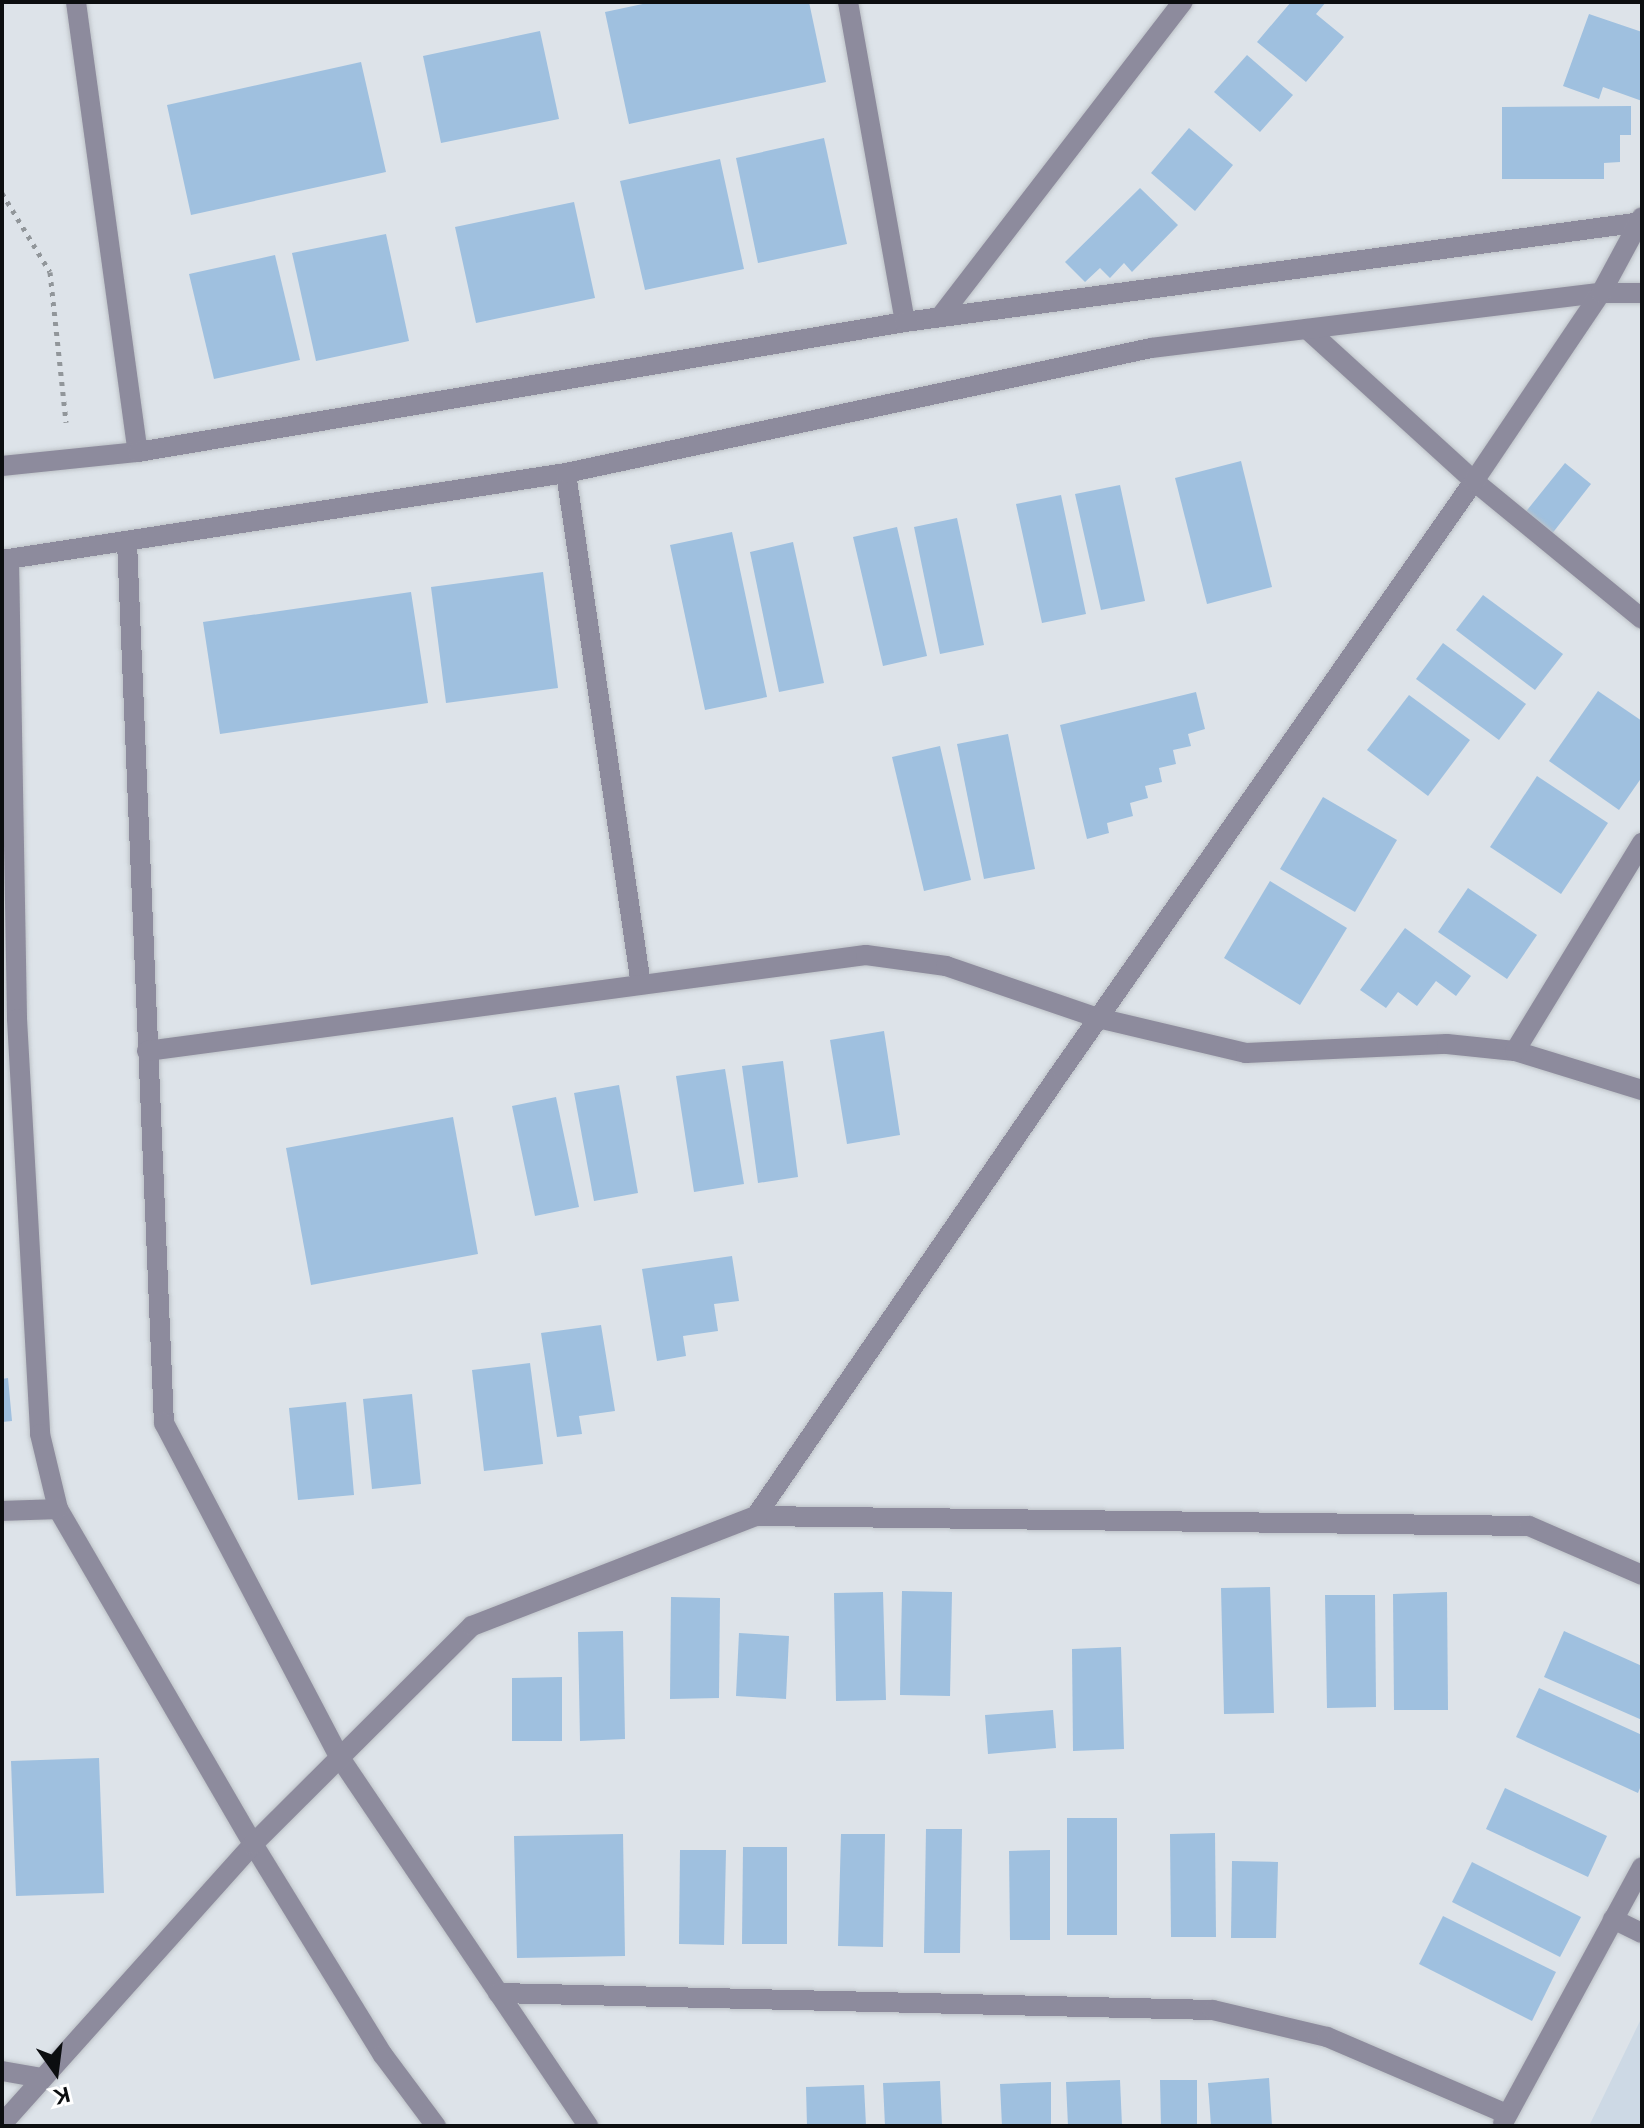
<!DOCTYPE html>
<html>
<head>
<meta charset="utf-8">
<style>
  body { margin:0 }
  #map { position:relative; width:1644px; height:2128px; overflow:hidden; background:#dde3e9; font-family:Arial,sans-serif }
  div>[style] { position:absolute }
  .built>* { inset:0; background:#cdd9e5 }
  .building>* { inset:0; background:#9fc0df }
  .path>* { height:5px; margin-top:-2.5px; transform-origin:0; background:repeating-linear-gradient(90deg,#91969a 0 4px,transparent 0 10px) }
  .roads { filter:drop-shadow(0 0 2px #bcc1c6) drop-shadow(0 0 2px #bcc1c6) }
  .minor>* { height:20px; margin:-10px; padding:0 10px; transform-origin:10px; border-radius:10px; background:#8d8b9d }
  span { translate:-50% -50%; white-space:nowrap; text-align:center; line-height:1.15; -webkit-text-stroke:8px #fff; paint-order:stroke }
  .frame { position:absolute; inset:0; border:4px solid #0c0e10; pointer-events:none }
  .north { position:absolute; left:16px; top:2032px; width:80px; height:80px; -webkit-text-stroke:6px #fff; paint-order:stroke; rotate:166deg; font-size:22px; font-weight:700; line-height:32px; text-align:center; color:#0c0e10 }
  .north::after { content:''; display:block; margin:auto; width:28px; height:36px; background:#0c0e10; clip-path:polygon(50% 0,100% 100%,50% 72%,0 100%) }
</style>
</head>
<body>
<div id="map">
  <div class="built">
    <i style="clip-path:polygon(1642px 2017px,1642px 2126px,1589px 2126px)"></i>
  </div>
  <div class="building">
    <i style="clip-path:polygon(652px 2px,809px 2px,826px 82px,629px 124px,605px 12px)"></i>
    <i style="clip-path:polygon(1291px 2px,1326px 2px,1316px 14px,1344px 37px,1306px 82px,1257px 42px)"></i>
    <i style="clip-path:polygon(1589px 14px,1642px 32px,1642px 101px,1603px 87px,1599px 99px,1563px 86px)"></i>
    <i style="clip-path:polygon(540px 31px,559px 119px,441px 143px,423px 56px)"></i>
    <i style="clip-path:polygon(1247px 55px,1293px 95px,1260px 132px,1214px 92px)"></i>
    <i style="clip-path:polygon(361px 62px,386px 172px,191px 215px,167px 105px)"></i>
    <i style="clip-path:polygon(1631px 106px,1631px 135px,1620px 135px,1620px 162px,1604px 163px,1604px 179px,1502px 179px,1502px 107px)"></i>
    <i style="clip-path:polygon(1189px 128px,1233px 165px,1195px 211px,1151px 173px)"></i>
    <i style="clip-path:polygon(824px 138px,847px 244px,758px 263px,736px 158px)"></i>
    <i style="clip-path:polygon(720px 159px,744px 269px,645px 290px,620px 181px)"></i>
    <i style="clip-path:polygon(1140px 188px,1178px 225px,1132px 272px,1124px 263px,1110px 278px,1100px 268px,1085px 282px,1065px 262px)"></i>
    <i style="clip-path:polygon(574px 202px,595px 298px,476px 323px,455px 227px)"></i>
    <i style="clip-path:polygon(386px 234px,409px 341px,316px 361px,292px 253px)"></i>
    <i style="clip-path:polygon(275px 255px,300px 360px,214px 379px,189px 274px)"></i>
    <i style="clip-path:polygon(1241px 461px,1272px 587px,1207px 604px,1175px 478px)"></i>
    <i style="clip-path:polygon(1565px 463px,1591px 484px,1551px 535px,1524px 514px)"></i>
    <i style="clip-path:polygon(1120px 485px,1145px 601px,1101px 610px,1075px 494px)"></i>
    <i style="clip-path:polygon(1061px 495px,1086px 614px,1042px 623px,1016px 504px)"></i>
    <i style="clip-path:polygon(957px 518px,984px 645px,940px 654px,914px 527px)"></i>
    <i style="clip-path:polygon(897px 527px,927px 656px,883px 666px,853px 537px)"></i>
    <i style="clip-path:polygon(732px 532px,767px 697px,705px 710px,670px 545px)"></i>
    <i style="clip-path:polygon(793px 542px,824px 683px,779px 692px,750px 552px)"></i>
    <i style="clip-path:polygon(543px 572px,558px 688px,446px 703px,431px 587px)"></i>
    <i style="clip-path:polygon(411px 592px,428px 703px,220px 734px,203px 622px)"></i>
    <i style="clip-path:polygon(1483px 595px,1563px 654px,1535px 690px,1456px 630px)"></i>
    <i style="clip-path:polygon(1443px 643px,1526px 704px,1499px 740px,1416px 679px)"></i>
    <i style="clip-path:polygon(1598px 691px,1642px 721px,1642px 777px,1619px 810px,1549px 761px)"></i>
    <i style="clip-path:polygon(1196px 692px,1205px 729px,1188px 734px,1191px 746px,1173px 750px,1176px 764px,1159px 768px,1162px 782px,1145px 786px,1148px 798px,1130px 803px,1133px 816px,1107px 823px,1109px 833px,1087px 839px,1060px 725px)"></i>
    <i style="clip-path:polygon(1409px 695px,1470px 740px,1428px 796px,1367px 750px)"></i>
    <i style="clip-path:polygon(1008px 734px,1035px 869px,984px 879px,957px 744px)"></i>
    <i style="clip-path:polygon(940px 746px,971px 880px,924px 891px,892px 757px)"></i>
    <i style="clip-path:polygon(1537px 776px,1608px 823px,1561px 894px,1490px 847px)"></i>
    <i style="clip-path:polygon(1323px 797px,1397px 840px,1355px 912px,1280px 869px)"></i>
    <i style="clip-path:polygon(1270px 881px,1347px 928px,1300px 1005px,1224px 958px)"></i>
    <i style="clip-path:polygon(1468px 888px,1537px 935px,1507px 979px,1438px 932px)"></i>
    <i style="clip-path:polygon(1405px 928px,1471px 976px,1456px 996px,1436px 981px,1417px 1006px,1398px 992px,1386px 1008px,1360px 990px)"></i>
    <i style="clip-path:polygon(884px 1031px,900px 1135px,847px 1144px,830px 1040px)"></i>
    <i style="clip-path:polygon(783px 1061px,798px 1177px,758px 1183px,742px 1066px)"></i>
    <i style="clip-path:polygon(725px 1069px,744px 1184px,694px 1192px,676px 1076px)"></i>
    <i style="clip-path:polygon(619px 1085px,638px 1193px,594px 1201px,574px 1093px)"></i>
    <i style="clip-path:polygon(556px 1097px,579px 1207px,535px 1216px,512px 1106px)"></i>
    <i style="clip-path:polygon(453px 1117px,478px 1254px,311px 1285px,286px 1148px)"></i>
    <i style="clip-path:polygon(732px 1256px,739px 1301px,714px 1304px,718px 1331px,683px 1336px,686px 1356px,657px 1361px,642px 1269px)"></i>
    <i style="clip-path:polygon(601px 1325px,615px 1411px,579px 1416px,582px 1434px,557px 1437px,541px 1333px)"></i>
    <i style="clip-path:polygon(530px 1363px,543px 1464px,484px 1471px,472px 1370px)"></i>
    <i style="clip-path:polygon(8px 1378px,12px 1421px,2px 1422px,2px 1379px)"></i>
    <i style="clip-path:polygon(412px 1394px,421px 1484px,372px 1489px,363px 1399px)"></i>
    <i style="clip-path:polygon(346px 1402px,354px 1495px,298px 1500px,289px 1408px)"></i>
    <i style="clip-path:polygon(1270px 1587px,1274px 1713px,1224px 1714px,1221px 1588px)"></i>
    <i style="clip-path:polygon(902px 1591px,952px 1592px,950px 1696px,900px 1695px)"></i>
    <i style="clip-path:polygon(883px 1592px,886px 1700px,836px 1701px,834px 1593px)"></i>
    <i style="clip-path:polygon(1447px 1592px,1448px 1710px,1394px 1710px,1393px 1594px)"></i>
    <i style="clip-path:polygon(1325px 1595px,1375px 1595px,1376px 1707px,1327px 1708px)"></i>
    <i style="clip-path:polygon(671px 1597px,720px 1598px,719px 1698px,670px 1699px)"></i>
    <i style="clip-path:polygon(623px 1631px,625px 1739px,580px 1741px,578px 1632px)"></i>
    <i style="clip-path:polygon(1564px 1631px,1642px 1666px,1642px 1720px,1544px 1677px)"></i>
    <i style="clip-path:polygon(739px 1633px,789px 1636px,786px 1699px,736px 1696px)"></i>
    <i style="clip-path:polygon(1121px 1647px,1124px 1749px,1073px 1751px,1072px 1649px)"></i>
    <i style="clip-path:polygon(562px 1677px,562px 1741px,512px 1741px,512px 1678px)"></i>
    <i style="clip-path:polygon(1539px 1688px,1642px 1735px,1642px 1783px,1638px 1793px,1516px 1737px)"></i>
    <i style="clip-path:polygon(1053px 1710px,1056px 1748px,988px 1754px,985px 1715px)"></i>
    <i style="clip-path:polygon(99px 1758px,104px 1893px,16px 1896px,11px 1761px)"></i>
    <i style="clip-path:polygon(1505px 1788px,1607px 1836px,1588px 1877px,1486px 1829px)"></i>
    <i style="clip-path:polygon(1067px 1818px,1117px 1818px,1117px 1935px,1067px 1935px)"></i>
    <i style="clip-path:polygon(926px 1829px,962px 1829px,960px 1953px,924px 1953px)"></i>
    <i style="clip-path:polygon(1215px 1833px,1216px 1937px,1171px 1937px,1170px 1834px)"></i>
    <i style="clip-path:polygon(623px 1834px,625px 1956px,517px 1958px,514px 1836px)"></i>
    <i style="clip-path:polygon(841px 1834px,885px 1834px,883px 1947px,838px 1946px)"></i>
    <i style="clip-path:polygon(743px 1847px,787px 1847px,787px 1944px,742px 1944px)"></i>
    <i style="clip-path:polygon(680px 1850px,726px 1850px,724px 1945px,679px 1944px)"></i>
    <i style="clip-path:polygon(1050px 1850px,1050px 1940px,1010px 1940px,1009px 1851px)"></i>
    <i style="clip-path:polygon(1232px 1861px,1278px 1862px,1276px 1938px,1231px 1938px)"></i>
    <i style="clip-path:polygon(1472px 1862px,1581px 1917px,1560px 1957px,1452px 1902px)"></i>
    <i style="clip-path:polygon(1443px 1916px,1556px 1972px,1532px 2021px,1419px 1964px)"></i>
    <i style="clip-path:polygon(1269px 2078px,1272px 2126px,1211px 2126px,1208px 2083px)"></i>
    <i style="clip-path:polygon(1120px 2080px,1122px 2126px,1068px 2126px,1066px 2082px)"></i>
    <i style="clip-path:polygon(1160px 2080px,1197px 2080px,1197px 2126px,1161px 2126px)"></i>
    <i style="clip-path:polygon(940px 2081px,942px 2126px,885px 2126px,883px 2083px)"></i>
    <i style="clip-path:polygon(1051px 2082px,1051px 2126px,1002px 2126px,1000px 2084px)"></i>
    <i style="clip-path:polygon(864px 2085px,866px 2126px,807px 2126px,806px 2087px)"></i>
  </div>
  <div class="path">
    <i style="left:2px;top:193px;width:92px;rotate:58.7deg"></i>
    <i style="left:50px;top:272px;width:151px;rotate:83.9deg"></i>
  </div>
  <div class="roads">
    <div class="minor">
      <i style="left:76px;top:2px;width:454px;rotate:82.2deg"></i>
      <i style="left:848px;top:2px;width:325px;rotate:79.9deg"></i>
      <i style="left:940px;top:317px;width:398px;rotate:-52.4deg"></i>
      <i style="left:1307px;top:329px;width:226px;rotate:42.3deg"></i>
      <i style="left:1474px;top:481px;width:217px;rotate:39.4deg"></i>
      <i style="left:2px;top:466px;width:137px;rotate:-5.9deg"></i>
      <i style="left:138px;top:452px;width:778px;rotate:-9.62deg"></i>
      <i style="left:905px;top:322px;width:744px;rotate:-7.73deg"></i>
      <i style="left:566px;top:473px;width:517px;rotate:81.67deg"></i>
      <i style="left:127px;top:542px;width:882px;rotate:87.6deg"></i>
      <i style="left:164px;top:1423px;width:378px;rotate:62.3deg"></i>
      <i style="left:340px;top:1758px;width:444px;rotate:56deg"></i>
      <i style="left:9px;top:559px;width:460px;rotate:89deg"></i>
      <i style="left:17px;top:1019px;width:416px;rotate:86.8deg"></i>
      <i style="left:40px;top:1434px;width:77px;rotate:76.5deg"></i>
      <i style="left:58px;top:1509px;width:388px;rotate:59.8deg"></i>
      <i style="left:253px;top:1844px;width:248px;rotate:58.4deg"></i>
      <i style="left:383px;top:2055px;width:89px;rotate:53.3deg"></i>
      <i style="left:2px;top:560px;width:571px;rotate:-8.77deg"></i>
      <i style="left:566px;top:473px;width:598px;rotate:-12.06deg"></i>
      <i style="left:1151px;top:348px;width:453px;rotate:-7deg"></i>
      <i style="left:1601px;top:293px;width:41px"></i>
      <i style="left:147px;top:1051px;width:725px;rotate:-7.61deg"></i>
      <i style="left:866px;top:955px;width:81px;rotate:7.8deg"></i>
      <i style="left:946px;top:966px;width:161px;rotate:18.9deg"></i>
      <i style="left:1098px;top:1018px;width:152px;rotate:13.3deg"></i>
      <i style="left:1246px;top:1053px;width:201px;rotate:-2.6deg"></i>
      <i style="left:1447px;top:1044px;width:68px;rotate:5.9deg"></i>
      <i style="left:1515px;top:1051px;width:133px;rotate:17.1deg"></i>
      <i style="left:1515px;top:1051px;width:244px;rotate:-58.6deg"></i>
      <i style="left:2px;top:1511px;width:56px;rotate:-2deg"></i>
      <i style="left:756px;top:1516px;width:773px;rotate:0.74deg"></i>
      <i style="left:1529px;top:1526px;width:123px;rotate:23.4deg"></i>
      <i style="left:1613px;top:1919px;width:32px;rotate:26deg"></i>
      <i style="left:498px;top:1993px;width:715px;rotate:1.36deg"></i>
      <i style="left:1213px;top:2010px;width:117px;rotate:13.3deg"></i>
      <i style="left:1327px;top:2037px;width:196px;rotate:23.2deg"></i>
      <i style="left:2px;top:2071px;width:41px;rotate:9.9deg"></i>
      <i style="left:1503px;top:2123px;width:291px;rotate:-61.5deg"></i>
      <i style="left:2px;top:2124px;width:376px;rotate:-48.1deg"></i>
      <i style="left:253px;top:1844px;width:309px;rotate:-44.9deg"></i>
      <i style="left:472px;top:1626px;width:305px;rotate:-21.2deg"></i>
      <i style="left:756px;top:1516px;width:541px;rotate:-55.55deg"></i>
      <i style="left:1062px;top:1070px;width:719px;rotate:-55.03deg"></i>
      <i style="left:1474px;top:481px;width:227px;rotate:-56deg"></i>
      <i style="left:1601px;top:293px;width:86px;rotate:-61.7deg"></i>
    </div>
  </div>
  <div class="frame"></div>
  <div class="north">K</div>
</div>
</body>
</html>
